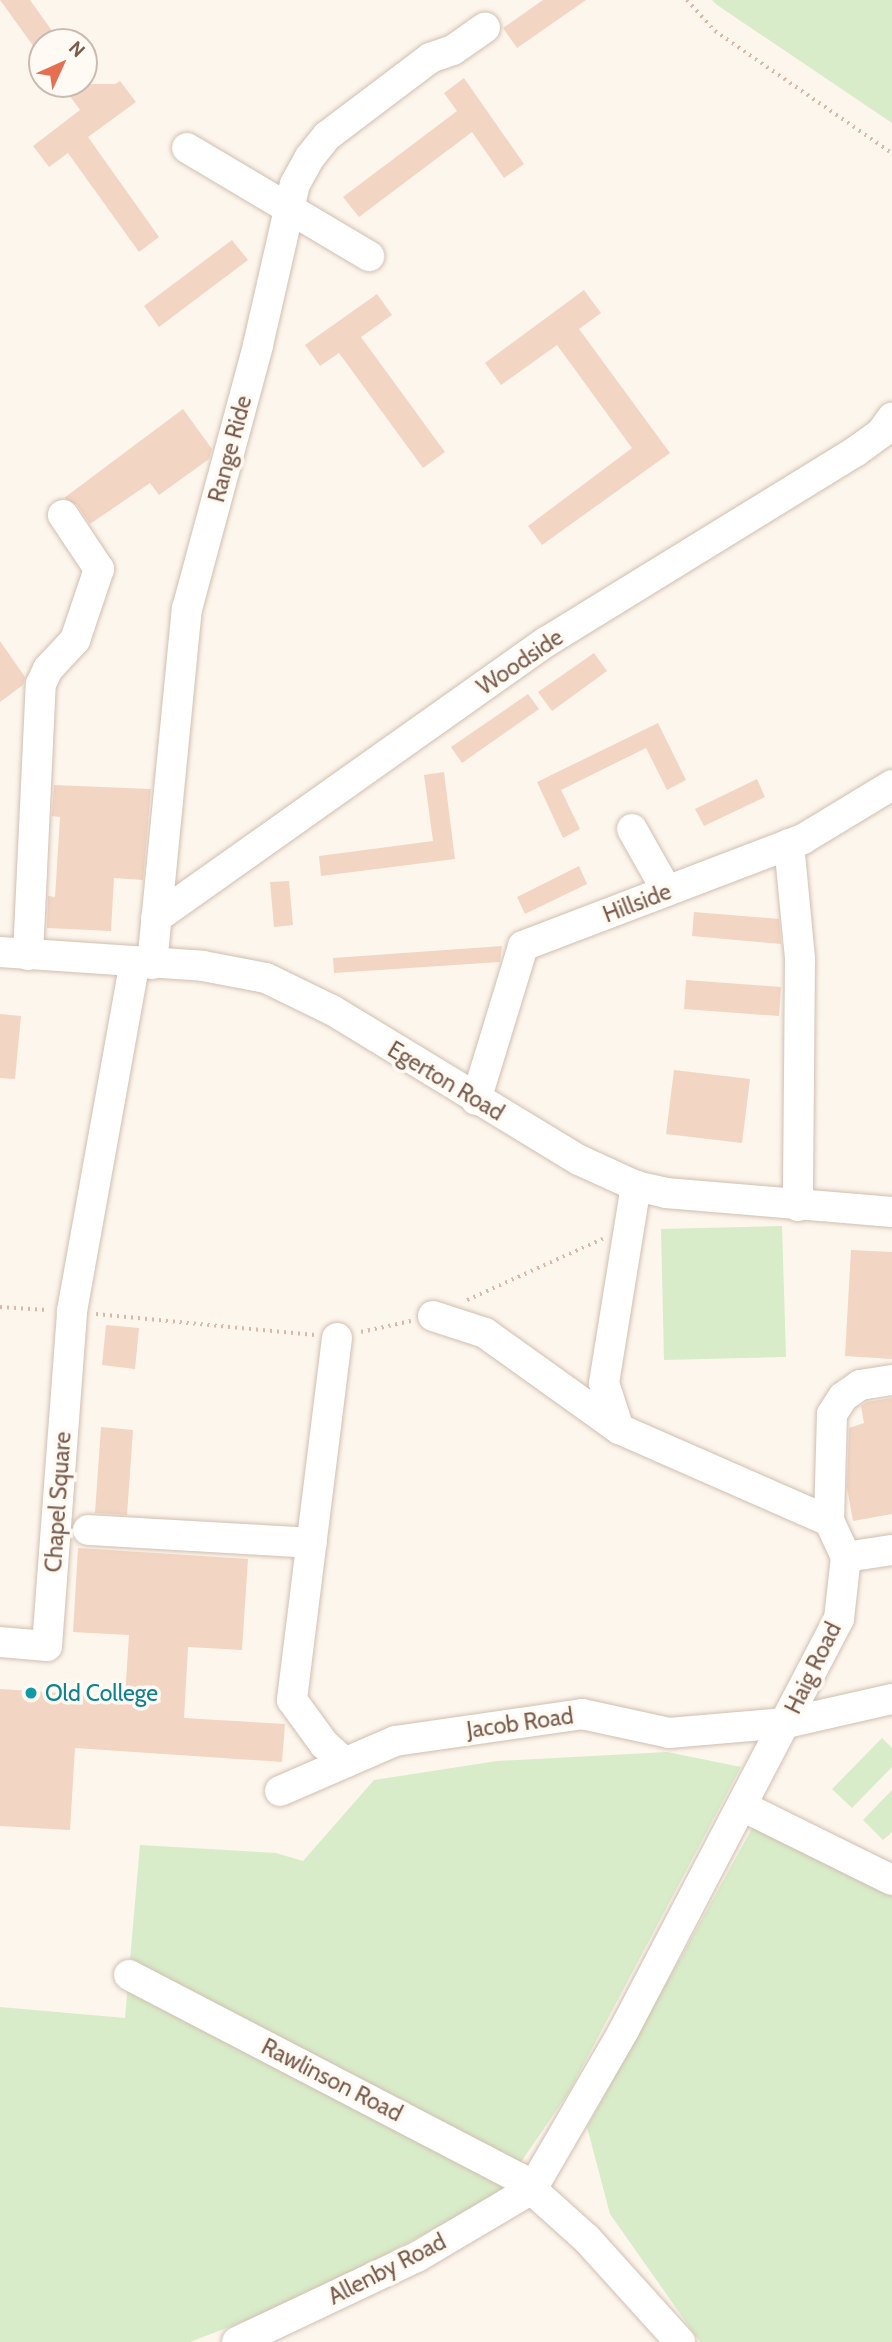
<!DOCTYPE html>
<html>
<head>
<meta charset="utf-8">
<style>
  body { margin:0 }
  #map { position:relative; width:892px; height:2342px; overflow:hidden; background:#fdf6ec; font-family:Cabin,sans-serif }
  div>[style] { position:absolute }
  .green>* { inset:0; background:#d8ecc9 }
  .building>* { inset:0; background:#f3d5c3 }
  .path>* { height:3.5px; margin-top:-1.75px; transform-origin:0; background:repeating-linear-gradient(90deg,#d9b8a5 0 2px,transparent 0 7px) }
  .roads { filter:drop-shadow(0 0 2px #d1beb0) drop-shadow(0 0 2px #d1beb0) }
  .minor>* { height:30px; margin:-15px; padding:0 15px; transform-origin:15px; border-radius:15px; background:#fff }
  .dots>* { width:19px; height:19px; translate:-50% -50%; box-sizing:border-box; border:4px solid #fffaf3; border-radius:50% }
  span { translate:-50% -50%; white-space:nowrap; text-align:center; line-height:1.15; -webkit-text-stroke:7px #fffaf3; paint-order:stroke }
  .street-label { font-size:23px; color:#7a5c4d }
  .culture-label { font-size:23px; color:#0d838f }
  .left { translate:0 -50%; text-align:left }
  .north { position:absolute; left:28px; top:28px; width:70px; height:70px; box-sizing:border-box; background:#fffaf3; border:2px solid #cabbb1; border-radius:50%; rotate:45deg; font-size:19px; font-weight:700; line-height:28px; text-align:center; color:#7a5c4d }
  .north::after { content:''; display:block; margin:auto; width:24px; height:32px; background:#e76f51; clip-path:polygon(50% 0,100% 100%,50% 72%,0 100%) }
</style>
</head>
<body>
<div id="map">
  <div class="green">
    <i style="clip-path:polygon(712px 0,892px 0,892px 123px,717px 5px)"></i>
    <i style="clip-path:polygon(782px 1226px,786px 1357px,664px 1360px,661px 1229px)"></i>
    <i style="clip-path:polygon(882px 1738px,892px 1748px,892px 1767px,852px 1808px,832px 1789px)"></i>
    <i style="clip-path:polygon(667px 1752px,741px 1767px,569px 2092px,499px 2194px,304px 2298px,190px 2342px,0 2342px,0 2007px,125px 2018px,140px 1845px,276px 1853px,303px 1861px,374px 1780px,497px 1761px)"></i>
    <i style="clip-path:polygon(892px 1790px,892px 1832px,883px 1840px,863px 1820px)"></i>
    <i style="clip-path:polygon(755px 1823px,892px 1892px,892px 2342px,700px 2342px,610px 2214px,587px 2127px)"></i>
  </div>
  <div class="building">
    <i style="clip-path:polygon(0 0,30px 0,60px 42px,42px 42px,42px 58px)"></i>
    <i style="clip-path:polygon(543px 0,586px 0,517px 48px,503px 28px)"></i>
    <i style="clip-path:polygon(464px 78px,524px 164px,504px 178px,472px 132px,359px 217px,343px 197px,457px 111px,444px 93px)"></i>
    <i style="clip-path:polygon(120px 81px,136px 102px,88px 137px,159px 237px,139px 252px,68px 153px,49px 167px,33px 146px,80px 110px,61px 84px,115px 84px)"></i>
    <i style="clip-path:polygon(232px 240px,248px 260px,159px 327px,144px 306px)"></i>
    <i style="clip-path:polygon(584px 290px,601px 313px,579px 329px,670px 453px,542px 545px,528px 526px,632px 448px,557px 345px,501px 385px,485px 363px)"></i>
    <i style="clip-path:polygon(377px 294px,392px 315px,361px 337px,445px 452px,423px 468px,339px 353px,320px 366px,305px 345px)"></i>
    <i style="clip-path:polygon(183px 409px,212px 449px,209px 459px,159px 495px,150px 483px,90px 524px,77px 505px,64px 498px)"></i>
    <i style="clip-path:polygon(0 641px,25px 677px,23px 685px,0 702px)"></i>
    <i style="clip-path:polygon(594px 653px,607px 671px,552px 711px,538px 692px)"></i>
    <i style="clip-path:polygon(528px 694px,539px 709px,462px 763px,451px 747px)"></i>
    <i style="clip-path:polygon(658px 723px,686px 780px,667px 790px,646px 748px,561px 790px,580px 829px,563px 838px,537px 782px)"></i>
    <i style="clip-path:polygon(444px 772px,455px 859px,321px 876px,319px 856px,433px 841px,424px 775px)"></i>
    <i style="clip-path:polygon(757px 779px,765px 797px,704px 826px,695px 809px)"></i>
    <i style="clip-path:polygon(54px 785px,151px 789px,143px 880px,114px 878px,111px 931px,47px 928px,48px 896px,55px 897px,60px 817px,52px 816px)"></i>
    <i style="clip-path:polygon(579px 866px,587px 884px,525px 914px,517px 897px)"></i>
    <i style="clip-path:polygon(289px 881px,293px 925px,274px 927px,270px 882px)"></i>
    <i style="clip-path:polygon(694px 912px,779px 919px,781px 944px,692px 936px)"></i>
    <i style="clip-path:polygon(502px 946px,500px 962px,334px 973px,333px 958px)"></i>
    <i style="clip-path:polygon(686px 980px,781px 987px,779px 1016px,684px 1009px)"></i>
    <i style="clip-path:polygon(0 1014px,21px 1016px,15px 1079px,0 1078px)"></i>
    <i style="clip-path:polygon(674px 1070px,750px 1079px,742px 1143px,666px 1134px)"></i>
    <i style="clip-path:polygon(851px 1250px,892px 1252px,892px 1359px,845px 1356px)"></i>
    <i style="clip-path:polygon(106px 1325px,139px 1328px,135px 1369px,102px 1365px)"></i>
    <i style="clip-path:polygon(892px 1398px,892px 1514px,853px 1521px,847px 1488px,849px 1428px,864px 1423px,861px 1406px,867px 1402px)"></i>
    <i style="clip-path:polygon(101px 1427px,133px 1430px,127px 1515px,95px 1513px)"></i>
    <i style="clip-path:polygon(78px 1548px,248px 1559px,242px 1650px,188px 1647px,184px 1718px,285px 1724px,282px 1762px,75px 1748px,70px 1830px,0 1826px,0 1689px,125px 1697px,129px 1635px,73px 1632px)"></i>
  </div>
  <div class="path">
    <i style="left:687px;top:0;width:42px;rotate:47.9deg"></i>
    <i style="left:715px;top:31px;width:215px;rotate:34.6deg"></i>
    <i style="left:467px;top:1300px;width:150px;rotate:-24.3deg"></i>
    <i style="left:0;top:1307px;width:47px;rotate:3.7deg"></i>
    <i style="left:96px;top:1314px;width:220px;rotate:5.5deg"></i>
    <i style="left:361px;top:1332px;width:51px;rotate:-12.4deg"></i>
  </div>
  <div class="roads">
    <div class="minor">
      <i style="left:187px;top:148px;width:212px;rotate:30.7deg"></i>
      <i style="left:632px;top:829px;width:71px;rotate:60.6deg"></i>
      <i style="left:789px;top:844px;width:116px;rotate:84.5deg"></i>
      <i style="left:800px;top:959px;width:247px;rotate:90.5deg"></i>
      <i style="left:156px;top:918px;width:478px;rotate:-35.3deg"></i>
      <i style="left:546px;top:642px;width:363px;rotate:-31.6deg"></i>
      <i style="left:855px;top:452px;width:32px;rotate:-36deg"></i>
      <i style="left:881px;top:433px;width:19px;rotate:-54deg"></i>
      <i style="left:0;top:952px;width:203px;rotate:3.9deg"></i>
      <i style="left:203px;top:966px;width:64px;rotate:10.8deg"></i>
      <i style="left:266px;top:978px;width:73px;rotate:25.9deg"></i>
      <i style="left:332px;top:1010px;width:289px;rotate:31.3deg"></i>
      <i style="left:579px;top:1160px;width:63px;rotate:24.5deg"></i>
      <i style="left:636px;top:1186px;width:31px;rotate:13deg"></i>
      <i style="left:666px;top:1193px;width:227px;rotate:4.8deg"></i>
      <i style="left:28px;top:955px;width:271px;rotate:-87.3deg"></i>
      <i style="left:41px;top:684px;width:17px;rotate:-65deg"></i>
      <i style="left:48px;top:669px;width:40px;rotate:-47deg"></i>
      <i style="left:75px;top:640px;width:75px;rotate:-71.3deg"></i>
      <i style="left:99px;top:569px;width:65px;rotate:-123.7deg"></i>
      <i style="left:152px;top:964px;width:357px;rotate:-84.4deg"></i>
      <i style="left:187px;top:609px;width:273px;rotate:-74.9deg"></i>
      <i style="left:258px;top:345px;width:165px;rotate:-77.1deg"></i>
      <i style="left:295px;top:184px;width:31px;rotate:-61deg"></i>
      <i style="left:310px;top:157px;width:27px;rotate:-51deg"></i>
      <i style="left:327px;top:136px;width:129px;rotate:-37.1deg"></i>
      <i style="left:430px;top:58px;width:24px;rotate:-19deg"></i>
      <i style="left:453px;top:50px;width:39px;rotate:-35deg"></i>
      <i style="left:476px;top:1100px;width:161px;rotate:-73deg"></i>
      <i style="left:523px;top:946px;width:300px;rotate:-20.9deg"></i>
      <i style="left:803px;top:839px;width:104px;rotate:-31.2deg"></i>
      <i style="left:433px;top:1316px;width:55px;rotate:18.1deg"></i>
      <i style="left:485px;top:1333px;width:165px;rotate:35.6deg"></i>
      <i style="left:337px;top:1338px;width:365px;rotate:97.1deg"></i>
      <i style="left:292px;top:1700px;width:54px;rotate:54deg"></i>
      <i style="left:324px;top:1744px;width:28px;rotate:42deg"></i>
      <i style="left:829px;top:1521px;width:107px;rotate:-88.4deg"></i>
      <i style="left:832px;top:1414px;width:20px;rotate:-57deg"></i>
      <i style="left:843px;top:1397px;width:21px;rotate:-35deg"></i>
      <i style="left:860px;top:1385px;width:32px;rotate:-9deg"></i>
      <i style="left:88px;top:1530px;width:224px;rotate:3.3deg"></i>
      <i style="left:846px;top:1557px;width:47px;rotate:-8.7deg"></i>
      <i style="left:0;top:1642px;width:47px;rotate:4.9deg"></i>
      <i style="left:47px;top:1646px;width:336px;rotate:-85.7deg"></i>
      <i style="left:72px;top:1311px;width:355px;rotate:-79.8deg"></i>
      <i style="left:280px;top:1791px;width:125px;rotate:-23.5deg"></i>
      <i style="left:395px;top:1741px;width:189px;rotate:-8.2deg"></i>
      <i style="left:582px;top:1714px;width:89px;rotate:12.3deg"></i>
      <i style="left:669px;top:1733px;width:117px;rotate:-4.9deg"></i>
      <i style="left:786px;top:1723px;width:109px;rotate:-12.8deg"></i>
      <i style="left:742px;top:1806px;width:167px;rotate:26.3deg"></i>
      <i style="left:129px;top:1975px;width:440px;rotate:27.5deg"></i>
      <i style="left:519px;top:2178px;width:91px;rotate:41.9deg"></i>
      <i style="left:587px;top:2239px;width:139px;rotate:47.9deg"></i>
      <i style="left:532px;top:2189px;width:184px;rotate:-59.9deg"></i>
      <i style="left:624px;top:2030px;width:464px;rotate:-62.4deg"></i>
      <i style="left:839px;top:1619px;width:62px;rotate:-83.6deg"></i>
      <i style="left:846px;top:1557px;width:40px;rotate:-115deg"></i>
      <i style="left:829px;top:1521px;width:229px;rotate:-156.3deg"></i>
      <i style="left:619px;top:1429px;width:48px;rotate:-108.1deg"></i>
      <i style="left:604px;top:1383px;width:200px;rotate:-80.8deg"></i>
      <i style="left:237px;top:2342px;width:199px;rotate:-25.3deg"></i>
      <i style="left:417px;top:2257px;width:134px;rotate:-30.6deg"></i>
    </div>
  </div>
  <div class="dots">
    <i style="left:31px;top:1693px;background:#0f9aa8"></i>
  </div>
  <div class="street-label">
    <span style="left:230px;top:449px;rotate:-75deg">Range Ride</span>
    <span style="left:520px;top:662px;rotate:-34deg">Woodside</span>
    <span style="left:637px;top:903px;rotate:-21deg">Hillside</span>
    <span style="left:446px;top:1081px;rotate:31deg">Egerton Road</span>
    <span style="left:58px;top:1502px;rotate:-86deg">Chapel Square</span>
    <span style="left:813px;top:1668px;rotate:-64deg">Haig Road</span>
    <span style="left:520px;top:1723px;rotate:-8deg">Jacob Road</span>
    <span style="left:332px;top:2080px;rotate:27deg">Rawlinson Road</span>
    <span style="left:387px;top:2269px;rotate:-27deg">Allenby Road</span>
  </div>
  <div class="culture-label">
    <span class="left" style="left:45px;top:1693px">Old College</span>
  </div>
  <div class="north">N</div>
</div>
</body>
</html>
